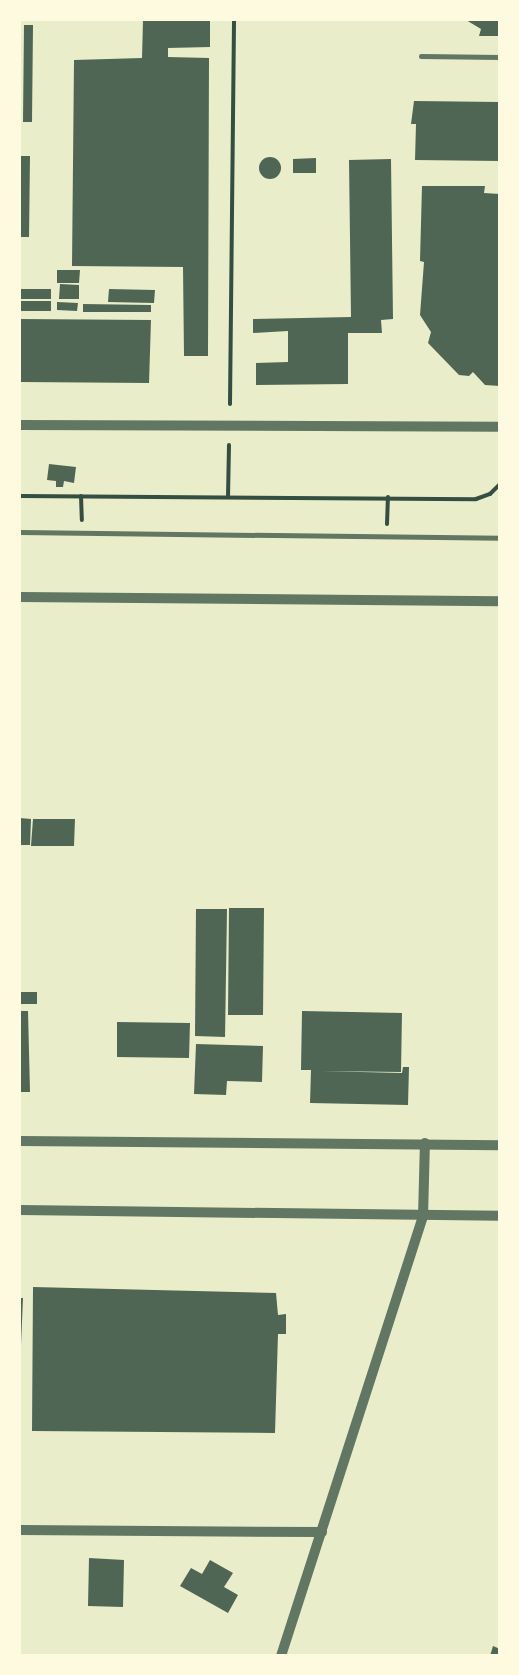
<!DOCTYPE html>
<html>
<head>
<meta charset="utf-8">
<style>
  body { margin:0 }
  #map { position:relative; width:519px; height:1675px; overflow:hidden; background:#e9edc9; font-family:Quicksand,sans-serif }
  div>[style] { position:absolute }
  .building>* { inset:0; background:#4f6655 }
  .round { border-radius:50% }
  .path>* { height:4px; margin:-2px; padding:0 2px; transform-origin:2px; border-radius:2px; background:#344e41 }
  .service>* { height:4.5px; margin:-2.25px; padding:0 2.25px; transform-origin:2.25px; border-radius:2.25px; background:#617663 }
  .pedestrian>* { height:5px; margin:-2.5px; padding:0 2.5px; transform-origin:2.5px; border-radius:2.5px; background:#617663 }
  .tertiary>* { height:10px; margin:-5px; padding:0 5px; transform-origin:5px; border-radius:5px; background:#617663 }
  span { translate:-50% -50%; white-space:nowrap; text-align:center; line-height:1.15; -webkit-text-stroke:6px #fefae0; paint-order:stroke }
  .frame { position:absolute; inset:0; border:21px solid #fefae0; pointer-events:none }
</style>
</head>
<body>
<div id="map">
  <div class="building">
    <i style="clip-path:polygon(143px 20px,210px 20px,210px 47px,168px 48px,168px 57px,209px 58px,208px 356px,184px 356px,183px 267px,72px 266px,74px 60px,142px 58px)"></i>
    <i style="clip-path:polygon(466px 20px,500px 20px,500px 36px,479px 36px,481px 29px)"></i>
    <i style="clip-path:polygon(24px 25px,33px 25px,32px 122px,23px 122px)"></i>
    <i style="clip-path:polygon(414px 101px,500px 102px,500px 161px,415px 160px,416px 124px,411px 124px)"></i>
    <i style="clip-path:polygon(20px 156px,30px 156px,29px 237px,20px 237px)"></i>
    <i class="round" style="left:259px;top:157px;width:22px;height:22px"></i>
    <i style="clip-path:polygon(316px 158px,316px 173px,293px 173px,293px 159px)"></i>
    <i style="clip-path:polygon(391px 159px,393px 319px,381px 320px,382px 333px,348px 333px,348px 384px,256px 385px,256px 363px,288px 362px,288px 331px,253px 333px,253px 319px,351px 317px,349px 160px)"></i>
    <i style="clip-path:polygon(422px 186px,485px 186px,484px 193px,500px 194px,500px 386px,485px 385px,473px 372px,469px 376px,459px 375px,428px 343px,431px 332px,420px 315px,424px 262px,420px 261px)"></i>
    <i style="clip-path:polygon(57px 270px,80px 270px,79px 283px,57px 283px)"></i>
    <i style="clip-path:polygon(60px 284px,79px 285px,79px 299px,59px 299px)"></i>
    <i style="clip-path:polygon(21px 289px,51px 289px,51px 299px,21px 299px)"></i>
    <i style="clip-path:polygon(109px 289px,155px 290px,154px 303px,108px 302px)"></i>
    <i style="clip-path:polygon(20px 301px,51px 301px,51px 311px,21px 311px)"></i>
    <i style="clip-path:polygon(57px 302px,78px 303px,77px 311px,57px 310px)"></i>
    <i style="clip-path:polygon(83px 304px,151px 305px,151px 312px,83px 312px)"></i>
    <i style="clip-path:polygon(20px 319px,151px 320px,149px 383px,20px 382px)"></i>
    <i style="clip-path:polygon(49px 464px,76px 467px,74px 483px,64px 481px,63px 487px,56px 487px,56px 481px,47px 480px)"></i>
    <i style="clip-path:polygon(20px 818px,31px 819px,30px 845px,20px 845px)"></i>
    <i style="clip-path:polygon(33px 819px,75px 819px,74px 846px,31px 846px)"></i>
    <i style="clip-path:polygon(229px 908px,264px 908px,263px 1015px,228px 1015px)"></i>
    <i style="clip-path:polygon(196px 909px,227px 909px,225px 1037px,195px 1036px)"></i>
    <i style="clip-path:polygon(20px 992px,37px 992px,37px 1004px,20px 1004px)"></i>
    <i style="clip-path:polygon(20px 1011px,28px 1011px,30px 1092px,20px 1092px)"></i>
    <i style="clip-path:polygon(302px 1011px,402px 1013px,401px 1072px,320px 1071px,402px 1073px,403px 1067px,409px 1067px,408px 1105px,310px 1103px,311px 1070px,301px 1070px)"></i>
    <i style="clip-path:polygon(117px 1022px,190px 1023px,189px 1058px,117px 1057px)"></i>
    <i style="clip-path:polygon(196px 1044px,263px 1046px,262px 1082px,227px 1081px,226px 1095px,194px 1094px)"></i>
    <i style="clip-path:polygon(33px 1287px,276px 1293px,278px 1315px,286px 1314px,286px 1334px,278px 1334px,275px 1433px,32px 1431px)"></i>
    <i style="clip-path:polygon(20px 1298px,23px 1298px,21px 1345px,20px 1345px)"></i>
    <i style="clip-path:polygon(89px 1558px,124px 1560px,123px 1607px,88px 1606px)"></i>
    <i style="clip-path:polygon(210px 1560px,233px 1573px,224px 1587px,238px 1595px,228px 1613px,180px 1586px,191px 1568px,202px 1574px)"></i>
    <i style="clip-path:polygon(493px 1646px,500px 1649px,500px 1656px,490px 1656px)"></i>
  </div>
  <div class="path">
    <i style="left:230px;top:404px;width:384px;rotate:-89.4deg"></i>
    <i style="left:20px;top:496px;width:456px;rotate:0.4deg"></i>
    <i style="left:476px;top:499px;width:15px;rotate:-20deg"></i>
    <i style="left:490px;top:494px;width:14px;rotate:-45deg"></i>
    <i style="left:81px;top:496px;width:24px;rotate:88deg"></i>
    <i style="left:228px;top:497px;width:52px;rotate:-88.9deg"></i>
    <i style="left:387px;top:524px;width:27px;rotate:-88deg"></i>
  </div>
  <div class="service">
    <i style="left:421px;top:56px;width:79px;rotate:0.7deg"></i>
  </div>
  <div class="pedestrian">
    <i style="left:20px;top:532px;width:480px;rotate:0.7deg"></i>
  </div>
  <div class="tertiary">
    <i style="left:20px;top:425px;width:480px;rotate:0.2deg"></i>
    <i style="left:20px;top:597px;width:480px;rotate:0.5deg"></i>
    <i style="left:20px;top:1141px;width:480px;rotate:0.5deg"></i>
    <i style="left:20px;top:1210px;width:480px;rotate:0.7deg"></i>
    <i style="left:20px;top:1530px;width:302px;rotate:0.4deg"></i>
    <i style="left:281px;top:1656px;width:461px;rotate:-72.1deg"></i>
    <i style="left:423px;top:1217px;width:74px;rotate:-88.5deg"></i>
  </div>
  <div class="frame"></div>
</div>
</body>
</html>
